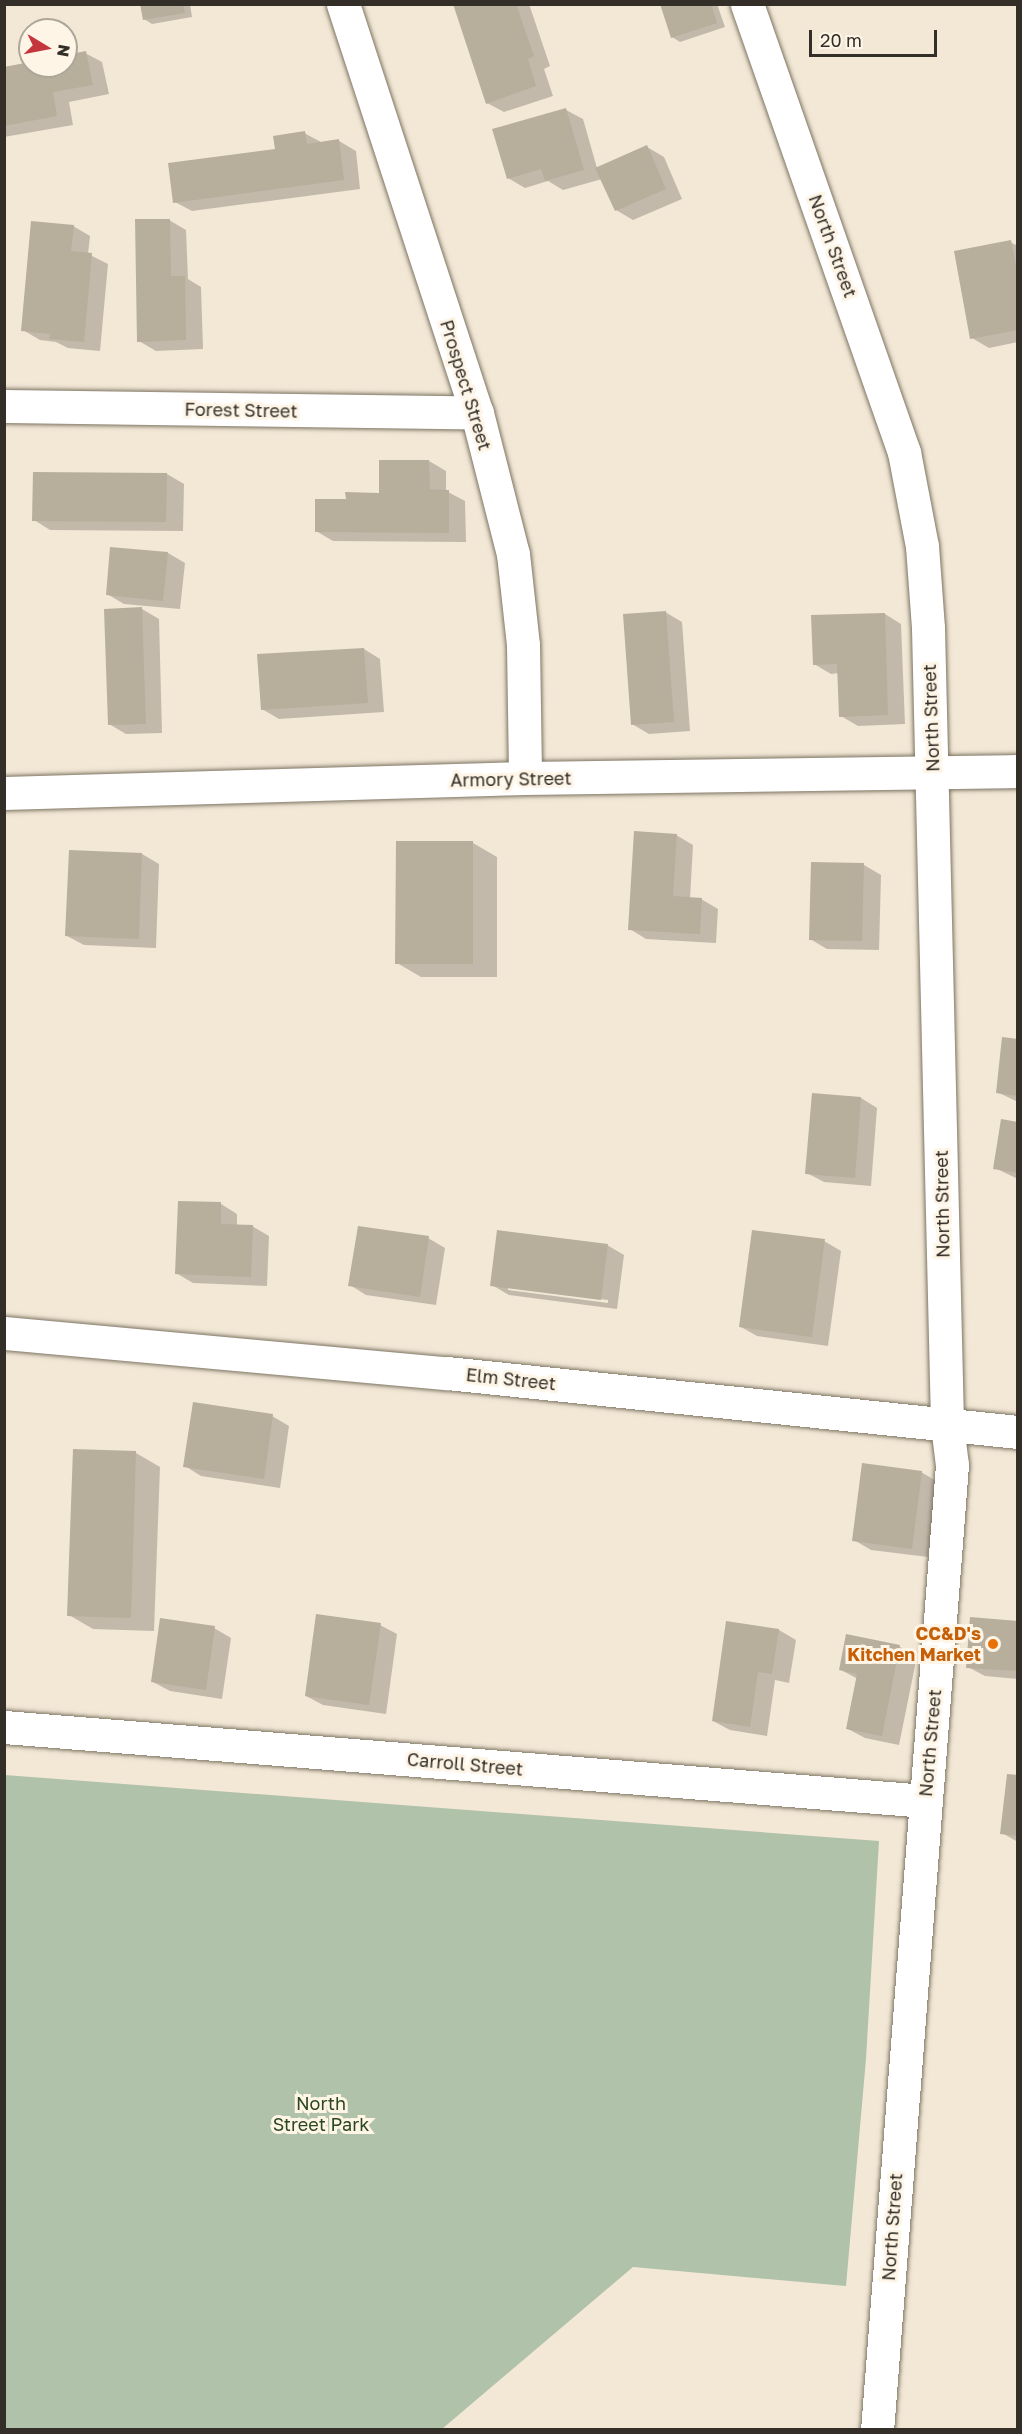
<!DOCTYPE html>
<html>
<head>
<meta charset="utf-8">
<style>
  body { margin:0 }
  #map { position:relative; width:1022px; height:2434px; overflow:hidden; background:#f3e8d6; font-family:"Golos Text",sans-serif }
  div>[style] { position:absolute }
  .green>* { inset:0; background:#b1c2ab }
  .shadow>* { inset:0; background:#0003 }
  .building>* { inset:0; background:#b8ae9c }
  .roads { filter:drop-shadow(0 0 2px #7d7463) drop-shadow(0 0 2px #7d7463) }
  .minor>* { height:33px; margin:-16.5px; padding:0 16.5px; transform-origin:16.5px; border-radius:16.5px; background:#fff }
  .dots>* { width:16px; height:16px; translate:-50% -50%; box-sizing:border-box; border:3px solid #fef5e7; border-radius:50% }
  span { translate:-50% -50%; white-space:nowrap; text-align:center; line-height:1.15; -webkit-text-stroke:6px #fef5e7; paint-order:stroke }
  .street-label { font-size:18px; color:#332f28 }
  .food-label { font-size:18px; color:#c56008; font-weight:700 }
  .right { translate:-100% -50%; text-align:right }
  .park-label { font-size:18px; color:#2a471e }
  .frame { position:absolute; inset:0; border:6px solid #332f28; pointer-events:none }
  .north { position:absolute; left:18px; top:18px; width:60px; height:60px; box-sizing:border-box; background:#fef5e7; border:2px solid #ada69b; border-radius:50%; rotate:100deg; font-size:16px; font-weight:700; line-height:24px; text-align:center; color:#332f28 }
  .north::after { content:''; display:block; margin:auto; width:21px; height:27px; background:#c5353c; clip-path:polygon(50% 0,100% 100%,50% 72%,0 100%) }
  .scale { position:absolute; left:809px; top:30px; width:128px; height:27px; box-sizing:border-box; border:3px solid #332f28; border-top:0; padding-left:8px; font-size:18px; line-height:21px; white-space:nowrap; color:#332f28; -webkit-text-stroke:4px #fef5e7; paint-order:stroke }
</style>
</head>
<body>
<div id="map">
  <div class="green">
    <i style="clip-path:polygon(5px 1775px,879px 1841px,866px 2059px,846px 2286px,633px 2267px,442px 2429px,5px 2429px)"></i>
  </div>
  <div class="shadow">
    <i style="clip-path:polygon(141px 4px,190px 4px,192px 17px,152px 24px,144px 19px)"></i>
    <i style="clip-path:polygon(454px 4px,529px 4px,550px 66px,544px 69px,553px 96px,504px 112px,487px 103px)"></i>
    <i style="clip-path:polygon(662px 4px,717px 4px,725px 27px,680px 42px,672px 37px)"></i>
    <i style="clip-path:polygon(85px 53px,102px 62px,109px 94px,69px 102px,73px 125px,4px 137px,4px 69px,30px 64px,30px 66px,66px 66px,66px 56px)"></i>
    <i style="clip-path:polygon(566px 110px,583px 119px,597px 168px,647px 147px,664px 157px,682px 199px,633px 220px,616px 210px,602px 179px,563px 190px,548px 181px,525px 188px,508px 178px)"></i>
    <i style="clip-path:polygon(304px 133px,321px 142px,339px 141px,356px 151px,360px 189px,192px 211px,175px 202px,277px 150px)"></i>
    <i style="clip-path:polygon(169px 220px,186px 230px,188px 279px,201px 287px,203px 349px,156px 351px,139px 341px)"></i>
    <i style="clip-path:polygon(73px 226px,90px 236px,88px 254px,108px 264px,100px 351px,68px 348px,56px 342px,40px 340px,23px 330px)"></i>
    <i style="clip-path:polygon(1010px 242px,1018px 246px,1018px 342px,989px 348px,972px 338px)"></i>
    <i style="clip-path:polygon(429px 461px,446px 471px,446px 491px,465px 501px,466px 542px,333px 541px,316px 531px,347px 500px,381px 494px)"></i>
    <i style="clip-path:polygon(167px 474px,184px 484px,183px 531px,50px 530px,34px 520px)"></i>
    <i style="clip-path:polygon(111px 548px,168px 553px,185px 563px,180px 609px,124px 604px,107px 594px)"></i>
    <i style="clip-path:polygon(142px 609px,159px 619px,162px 733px,126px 734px,109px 724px)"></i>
    <i style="clip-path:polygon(665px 612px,682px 622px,690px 731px,649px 734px,632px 724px)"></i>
    <i style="clip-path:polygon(885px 614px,901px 624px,905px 724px,858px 726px,841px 716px,839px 673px,831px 674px,814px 664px)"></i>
    <i style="clip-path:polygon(364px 649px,380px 659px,384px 712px,279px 719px,262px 709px)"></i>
    <i style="clip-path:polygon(676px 835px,693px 845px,690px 899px,701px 899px,718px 909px,716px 943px,646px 939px,630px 929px)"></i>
    <i style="clip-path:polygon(397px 843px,473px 843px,497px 857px,497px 977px,421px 977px,397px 963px)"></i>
    <i style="clip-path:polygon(70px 851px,142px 854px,159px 864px,156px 948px,84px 945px,67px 936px)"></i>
    <i style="clip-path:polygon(864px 865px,881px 875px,879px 950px,827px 949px,810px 939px)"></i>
    <i style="clip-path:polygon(1018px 1040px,1018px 1102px,997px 1092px)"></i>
    <i style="clip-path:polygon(861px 1098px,877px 1108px,871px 1186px,824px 1182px,807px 1173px)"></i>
    <i style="clip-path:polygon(1018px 1123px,1018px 1179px,995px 1168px)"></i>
    <i style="clip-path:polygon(221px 1204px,237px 1214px,237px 1226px,252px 1226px,269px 1236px,267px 1286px,193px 1283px,176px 1273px)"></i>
    <i style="clip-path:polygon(428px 1238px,445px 1248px,436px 1305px,366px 1295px,350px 1285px)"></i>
    <i style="clip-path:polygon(824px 1241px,841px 1251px,828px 1346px,757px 1336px,741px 1327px)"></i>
    <i style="clip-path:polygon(evenodd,607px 1245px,624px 1255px,617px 1309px,509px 1295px,492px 1285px,607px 1245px,508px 1287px,608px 1300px,608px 1303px,508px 1290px,508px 1287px)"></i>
    <i style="clip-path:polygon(272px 1416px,289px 1426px,280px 1488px,201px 1476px,185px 1466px)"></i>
    <i style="clip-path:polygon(136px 1453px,160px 1467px,154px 1631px,93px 1629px,69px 1615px)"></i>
    <i style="clip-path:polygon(921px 1472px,938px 1482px,928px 1557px,871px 1550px,854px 1540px)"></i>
    <i style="clip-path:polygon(1018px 1622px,1018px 1679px,985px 1676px,968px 1667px)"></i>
    <i style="clip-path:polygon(728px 1623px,779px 1630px,796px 1640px,789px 1683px,775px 1680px,767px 1736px,730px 1730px,713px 1721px)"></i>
    <i style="clip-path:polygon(380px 1625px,397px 1634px,386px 1714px,323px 1705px,306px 1696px)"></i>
    <i style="clip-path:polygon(214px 1628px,231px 1638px,222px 1699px,170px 1691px,153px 1682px)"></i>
    <i style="clip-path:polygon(848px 1636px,900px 1647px,917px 1656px,899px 1745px,865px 1738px,848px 1729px,858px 1679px,841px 1670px)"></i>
    <i style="clip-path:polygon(1018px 1777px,1018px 1842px,1002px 1833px)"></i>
  </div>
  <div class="building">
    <i style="clip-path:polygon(140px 4px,183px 4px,185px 13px,143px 20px)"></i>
    <i style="clip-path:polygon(453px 4px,516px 4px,534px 56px,528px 59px,536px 86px,486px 104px)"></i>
    <i style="clip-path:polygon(660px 4px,711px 4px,717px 23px,671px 38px)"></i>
    <i style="clip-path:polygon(86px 51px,93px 85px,53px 92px,57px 116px,4px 126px,4px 67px,30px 62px,30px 66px,66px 66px,66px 55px)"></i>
    <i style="clip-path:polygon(566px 108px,584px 170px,545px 181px,541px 169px,507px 179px,492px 129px)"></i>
    <i style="clip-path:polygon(305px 131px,307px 144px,339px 139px,344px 180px,173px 203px,168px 163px,275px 149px,273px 136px)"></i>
    <i style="clip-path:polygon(647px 145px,666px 189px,615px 211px,595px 168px)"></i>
    <i style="clip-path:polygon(135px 219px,170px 219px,171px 276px,185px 276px,186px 340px,137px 342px)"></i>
    <i style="clip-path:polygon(31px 221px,74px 225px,71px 251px,92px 253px,84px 342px,49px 339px,50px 334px,21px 331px)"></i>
    <i style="clip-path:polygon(1011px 240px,1018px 276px,1018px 330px,970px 339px,954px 251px)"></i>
    <i style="clip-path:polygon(379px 460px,429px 460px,430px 489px,449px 490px,449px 533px,315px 532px,315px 499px,346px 499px,345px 492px,379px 493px)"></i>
    <i style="clip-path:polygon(33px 472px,167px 473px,166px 522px,32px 521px)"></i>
    <i style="clip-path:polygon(110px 547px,168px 552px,163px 601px,106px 595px)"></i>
    <i style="clip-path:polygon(142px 607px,146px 724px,108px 725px,104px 609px)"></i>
    <i style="clip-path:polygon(666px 611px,674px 722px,631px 725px,623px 614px)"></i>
    <i style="clip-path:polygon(885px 613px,888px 715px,839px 717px,837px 664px,813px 665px,811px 615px)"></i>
    <i style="clip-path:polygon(364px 648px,368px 703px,261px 710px,257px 654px)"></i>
    <i style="clip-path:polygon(634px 831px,677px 834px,673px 896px,702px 898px,700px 934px,628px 930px)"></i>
    <i style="clip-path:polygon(396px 841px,473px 841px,473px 964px,395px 964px)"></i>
    <i style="clip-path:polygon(69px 850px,142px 853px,139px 939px,65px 936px)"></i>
    <i style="clip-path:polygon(811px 862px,864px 863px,862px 941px,809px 940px)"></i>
    <i style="clip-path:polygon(1002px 1037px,1018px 1039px,1018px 1096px,996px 1093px)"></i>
    <i style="clip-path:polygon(812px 1093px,861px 1097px,855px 1178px,805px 1174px)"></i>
    <i style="clip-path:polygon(1001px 1119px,1018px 1122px,1018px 1173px,993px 1169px)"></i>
    <i style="clip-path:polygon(178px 1201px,221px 1202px,221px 1224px,253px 1225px,251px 1277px,175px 1274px)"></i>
    <i style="clip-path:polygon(358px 1226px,429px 1236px,420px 1297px,348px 1286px)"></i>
    <i style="clip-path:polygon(497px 1230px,608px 1244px,601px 1300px,490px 1286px)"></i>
    <i style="clip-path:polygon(752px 1230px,825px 1239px,812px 1337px,739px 1327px)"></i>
    <i style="clip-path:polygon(193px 1402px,273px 1414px,264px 1479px,183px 1467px)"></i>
    <i style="clip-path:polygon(73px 1449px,136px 1451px,131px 1618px,67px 1616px)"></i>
    <i style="clip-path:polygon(862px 1463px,922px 1471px,912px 1549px,852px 1541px)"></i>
    <i style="clip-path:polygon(316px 1614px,381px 1623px,369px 1705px,305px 1696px)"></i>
    <i style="clip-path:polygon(970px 1617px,1018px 1621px,1018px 1671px,966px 1668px)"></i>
    <i style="clip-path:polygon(160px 1618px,215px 1626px,206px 1690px,151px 1682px)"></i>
    <i style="clip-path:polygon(726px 1621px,779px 1629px,772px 1674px,758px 1672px,750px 1727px,712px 1721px)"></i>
    <i style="clip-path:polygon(846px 1634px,900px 1645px,882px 1736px,846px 1729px,857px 1674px,839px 1670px)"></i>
    <i style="clip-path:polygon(1007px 1774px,1018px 1775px,1018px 1836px,1000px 1834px)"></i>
  </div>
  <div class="roads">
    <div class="minor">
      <i style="left:343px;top:4px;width:430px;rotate:71.9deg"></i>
      <i style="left:477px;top:413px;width:146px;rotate:75.7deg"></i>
      <i style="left:513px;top:554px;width:92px;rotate:83.7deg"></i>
      <i style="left:523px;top:645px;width:133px;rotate:89.1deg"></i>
      <i style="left:747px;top:4px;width:475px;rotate:70.7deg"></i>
      <i style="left:904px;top:452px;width:96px;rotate:79.2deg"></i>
      <i style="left:922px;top:546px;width:82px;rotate:85.8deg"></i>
      <i style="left:928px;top:628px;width:797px;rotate:88.63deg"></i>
      <i style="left:947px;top:1425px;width:40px;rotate:82.9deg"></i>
      <i style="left:952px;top:1465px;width:968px;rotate:94.44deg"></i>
      <i style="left:4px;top:406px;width:473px;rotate:0.8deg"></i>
      <i style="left:4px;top:793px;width:521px;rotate:-1.65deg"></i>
      <i style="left:525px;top:778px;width:493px;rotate:-0.8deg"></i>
      <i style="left:4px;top:1333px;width:445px;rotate:5.2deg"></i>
      <i style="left:447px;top:1373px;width:574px;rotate:5.9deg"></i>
      <i style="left:4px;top:1727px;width:924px;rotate:4.59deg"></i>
    </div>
  </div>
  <div class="dots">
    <i style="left:993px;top:1644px;background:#e8710a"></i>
  </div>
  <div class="street-label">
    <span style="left:833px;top:246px;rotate:70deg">North Street</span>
    <span style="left:466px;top:385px;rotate:73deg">Prospect Street</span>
    <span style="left:241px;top:410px;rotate:1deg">Forest Street</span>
    <span style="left:931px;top:718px;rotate:-92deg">North Street</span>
    <span style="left:511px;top:779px;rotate:-1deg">Armory Street</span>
    <span style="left:942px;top:1204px;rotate:-91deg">North Street</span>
    <span style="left:511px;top:1379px;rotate:6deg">Elm Street</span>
    <span style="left:930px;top:1743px;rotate:-85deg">North Street</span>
    <span style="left:465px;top:1764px;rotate:5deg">Carroll Street</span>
    <span style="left:892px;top:2227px;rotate:-86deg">North Street</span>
  </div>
  <div class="food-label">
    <span class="right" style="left:981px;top:1644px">CC&amp;D's<br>Kitchen Market</span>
  </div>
  <div class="park-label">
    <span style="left:321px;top:2114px">North<br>Street Park</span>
  </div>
  <div class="frame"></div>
  <div class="north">N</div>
  <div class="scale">20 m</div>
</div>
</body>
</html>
